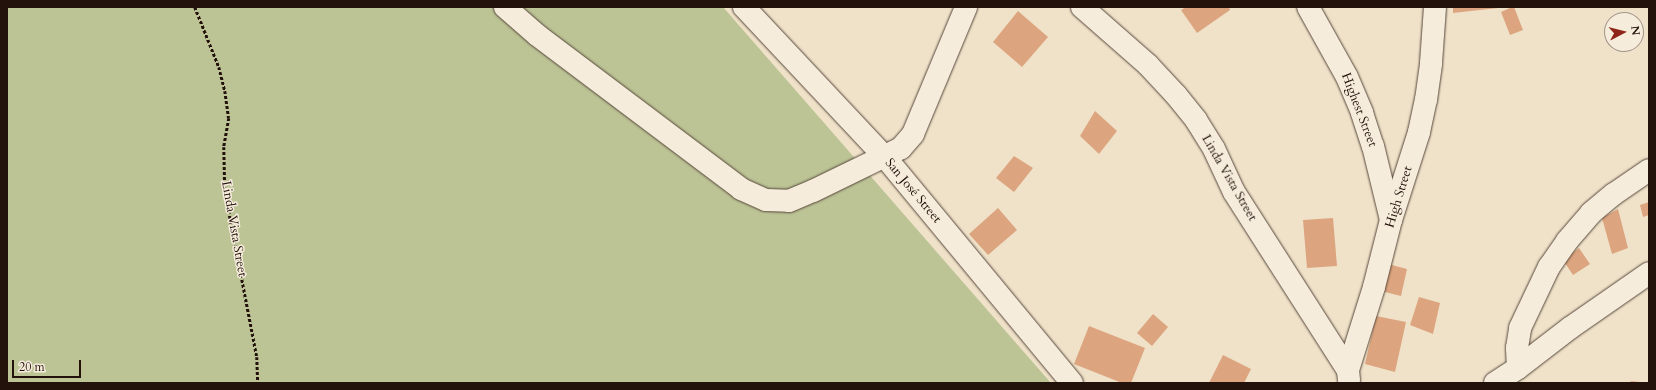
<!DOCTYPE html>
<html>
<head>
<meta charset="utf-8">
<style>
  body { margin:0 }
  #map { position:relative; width:1656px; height:390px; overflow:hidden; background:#f0e2c9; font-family:Cardo,serif }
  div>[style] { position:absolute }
  .green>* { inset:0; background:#bcc395 }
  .building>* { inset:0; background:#dca57f }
  .path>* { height:2.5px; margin-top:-1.25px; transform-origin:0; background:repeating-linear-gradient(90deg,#23120b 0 3px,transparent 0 5px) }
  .roads { filter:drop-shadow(0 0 1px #56463a) drop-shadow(0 0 1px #56463a) }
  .minor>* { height:22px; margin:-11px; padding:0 11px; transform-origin:11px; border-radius:11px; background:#f5ecdc }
  .secondary>* { height:22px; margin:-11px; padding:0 11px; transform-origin:11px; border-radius:11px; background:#f5ecdc }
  span { translate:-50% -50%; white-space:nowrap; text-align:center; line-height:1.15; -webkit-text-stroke:3px #f5ecdc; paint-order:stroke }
  .street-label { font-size:13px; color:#23120b }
  .frame { position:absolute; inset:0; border:8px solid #23120b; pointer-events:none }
  .north { position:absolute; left:1604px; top:12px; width:40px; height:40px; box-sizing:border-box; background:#f5ecdc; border:1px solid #a19588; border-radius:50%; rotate:83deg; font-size:11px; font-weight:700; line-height:16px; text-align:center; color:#23120b }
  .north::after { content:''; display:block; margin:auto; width:14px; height:18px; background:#8f2418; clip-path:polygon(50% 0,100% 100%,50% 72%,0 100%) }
  .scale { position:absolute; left:12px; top:360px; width:69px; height:18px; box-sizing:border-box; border:2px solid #23120b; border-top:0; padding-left:5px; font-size:12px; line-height:14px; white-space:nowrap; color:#23120b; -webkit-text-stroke:3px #f5ecdc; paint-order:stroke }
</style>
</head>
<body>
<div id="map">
  <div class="green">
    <i style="clip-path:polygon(7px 7px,723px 7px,1051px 383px,7px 383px)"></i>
  </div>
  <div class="building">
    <i style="clip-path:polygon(1186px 7px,1229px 7px,1230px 10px,1197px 33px,1181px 10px)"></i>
    <i style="clip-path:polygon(1453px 7px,1498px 7px,1498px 8px,1453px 13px)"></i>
    <i style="clip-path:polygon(1512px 7px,1514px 7px,1523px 30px,1510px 35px,1501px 12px)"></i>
    <i style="clip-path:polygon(1018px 11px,1048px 37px,1022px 67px,993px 42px)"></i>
    <i style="clip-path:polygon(1095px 111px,1117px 131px,1099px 154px,1080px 136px)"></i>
    <i style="clip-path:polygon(1014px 156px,1033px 168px,1014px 192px,996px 178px)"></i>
    <i style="clip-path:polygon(1649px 202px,1649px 215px,1643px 217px,1640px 205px)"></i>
    <i style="clip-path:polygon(998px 208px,1017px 230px,988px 255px,969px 234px)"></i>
    <i style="clip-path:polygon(1618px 209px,1628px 248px,1612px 254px,1602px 218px)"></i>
    <i style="clip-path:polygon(1333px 218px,1337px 266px,1307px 268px,1303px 220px)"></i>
    <i style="clip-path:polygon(1579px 248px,1590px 264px,1573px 275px,1563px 260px)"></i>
    <i style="clip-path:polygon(1388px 264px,1407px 269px,1401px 296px,1381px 291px)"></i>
    <i style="clip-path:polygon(1419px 297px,1440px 303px,1433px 334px,1410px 325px)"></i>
    <i style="clip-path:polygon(1153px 314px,1168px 327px,1152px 346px,1137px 333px)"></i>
    <i style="clip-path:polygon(1376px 316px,1406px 322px,1395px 372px,1365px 364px)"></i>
    <i style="clip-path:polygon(1089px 326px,1145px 348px,1131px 383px,1122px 383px,1074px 364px)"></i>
    <i style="clip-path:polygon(1223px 355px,1251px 369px,1244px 383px,1209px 383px)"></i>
    <i style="clip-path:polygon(1631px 381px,1640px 382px,1640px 383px,1630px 383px)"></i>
  </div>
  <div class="path">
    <i style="left:195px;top:7px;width:65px;rotate:68.2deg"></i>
    <i style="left:219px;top:67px;width:25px;rotate:76deg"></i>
    <i style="left:225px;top:91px;width:27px;rotate:82deg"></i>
    <i style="left:229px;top:118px;width:29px;rotate:100deg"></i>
    <i style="left:224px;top:147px;width:44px;rotate:88.7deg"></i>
    <i style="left:225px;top:191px;width:169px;rotate:79.1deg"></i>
    <i style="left:257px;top:357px;width:26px;rotate:88deg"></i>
  </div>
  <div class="roads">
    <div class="minor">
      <i style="left:505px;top:7px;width:43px;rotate:41.2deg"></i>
      <i style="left:537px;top:35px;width:256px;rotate:37deg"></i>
      <i style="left:741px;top:189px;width:27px;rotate:24deg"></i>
      <i style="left:766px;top:200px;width:23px;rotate:2deg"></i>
      <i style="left:789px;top:201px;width:26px;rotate:-23deg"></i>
      <i style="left:813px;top:191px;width:98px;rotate:-26deg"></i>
      <i style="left:901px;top:148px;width:18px;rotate:-49deg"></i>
      <i style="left:913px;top:134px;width:138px;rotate:-67.3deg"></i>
      <i style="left:744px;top:7px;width:206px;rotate:46.8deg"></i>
      <i style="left:885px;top:157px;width:293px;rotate:50.4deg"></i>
      <i style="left:1082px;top:7px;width:88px;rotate:41.3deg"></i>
      <i style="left:1148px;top:65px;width:41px;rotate:47deg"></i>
      <i style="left:1176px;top:95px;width:32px;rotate:51deg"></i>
      <i style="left:1196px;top:120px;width:34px;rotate:58deg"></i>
      <i style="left:1214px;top:149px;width:47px;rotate:65.1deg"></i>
      <i style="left:1234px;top:192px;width:211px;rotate:57.4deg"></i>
      <i style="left:1308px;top:7px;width:80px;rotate:60.9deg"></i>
      <i style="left:1347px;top:77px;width:39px;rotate:67deg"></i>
      <i style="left:1362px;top:113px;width:35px;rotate:72deg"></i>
      <i style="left:1373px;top:146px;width:76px;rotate:76.3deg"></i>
      <i style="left:1518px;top:368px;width:20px;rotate:-93deg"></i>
      <i style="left:1517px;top:348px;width:20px;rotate:-81deg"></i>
      <i style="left:1520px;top:328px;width:68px;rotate:-64.6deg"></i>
      <i style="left:1549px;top:267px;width:32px;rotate:-55deg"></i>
      <i style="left:1567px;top:241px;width:37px;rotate:-49deg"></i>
      <i style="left:1591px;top:213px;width:30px;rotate:-40deg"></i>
      <i style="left:1614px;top:194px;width:42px;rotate:-34.4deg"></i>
      <i style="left:1349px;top:380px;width:10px;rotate:-96deg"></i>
      <i style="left:1348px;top:370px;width:87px;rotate:-72.6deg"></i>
      <i style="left:1374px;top:287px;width:69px;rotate:-75.8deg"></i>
      <i style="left:1391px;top:220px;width:92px;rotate:-72.3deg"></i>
      <i style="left:1419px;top:132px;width:33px;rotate:-78deg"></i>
      <i style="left:1426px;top:100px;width:37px;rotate:-82deg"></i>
      <i style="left:1431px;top:63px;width:56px;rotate:-85.9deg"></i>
    </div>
    <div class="secondary">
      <i style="left:1495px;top:383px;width:27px;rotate:-33deg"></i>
      <i style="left:1518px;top:368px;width:66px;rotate:-37.6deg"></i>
      <i style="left:1570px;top:328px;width:96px;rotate:-34.8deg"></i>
    </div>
  </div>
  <div class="street-label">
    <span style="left:1359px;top:110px;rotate:69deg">Highest Street</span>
    <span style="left:1229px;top:178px;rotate:60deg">Linda Vista Street</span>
    <span style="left:913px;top:191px;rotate:50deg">San José Street</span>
    <span style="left:1399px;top:197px;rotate:-73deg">High Street</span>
    <span style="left:234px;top:229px;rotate:80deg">Linda Vista Street</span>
  </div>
  <div class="frame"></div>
  <div class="north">N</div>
  <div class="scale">20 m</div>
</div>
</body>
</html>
